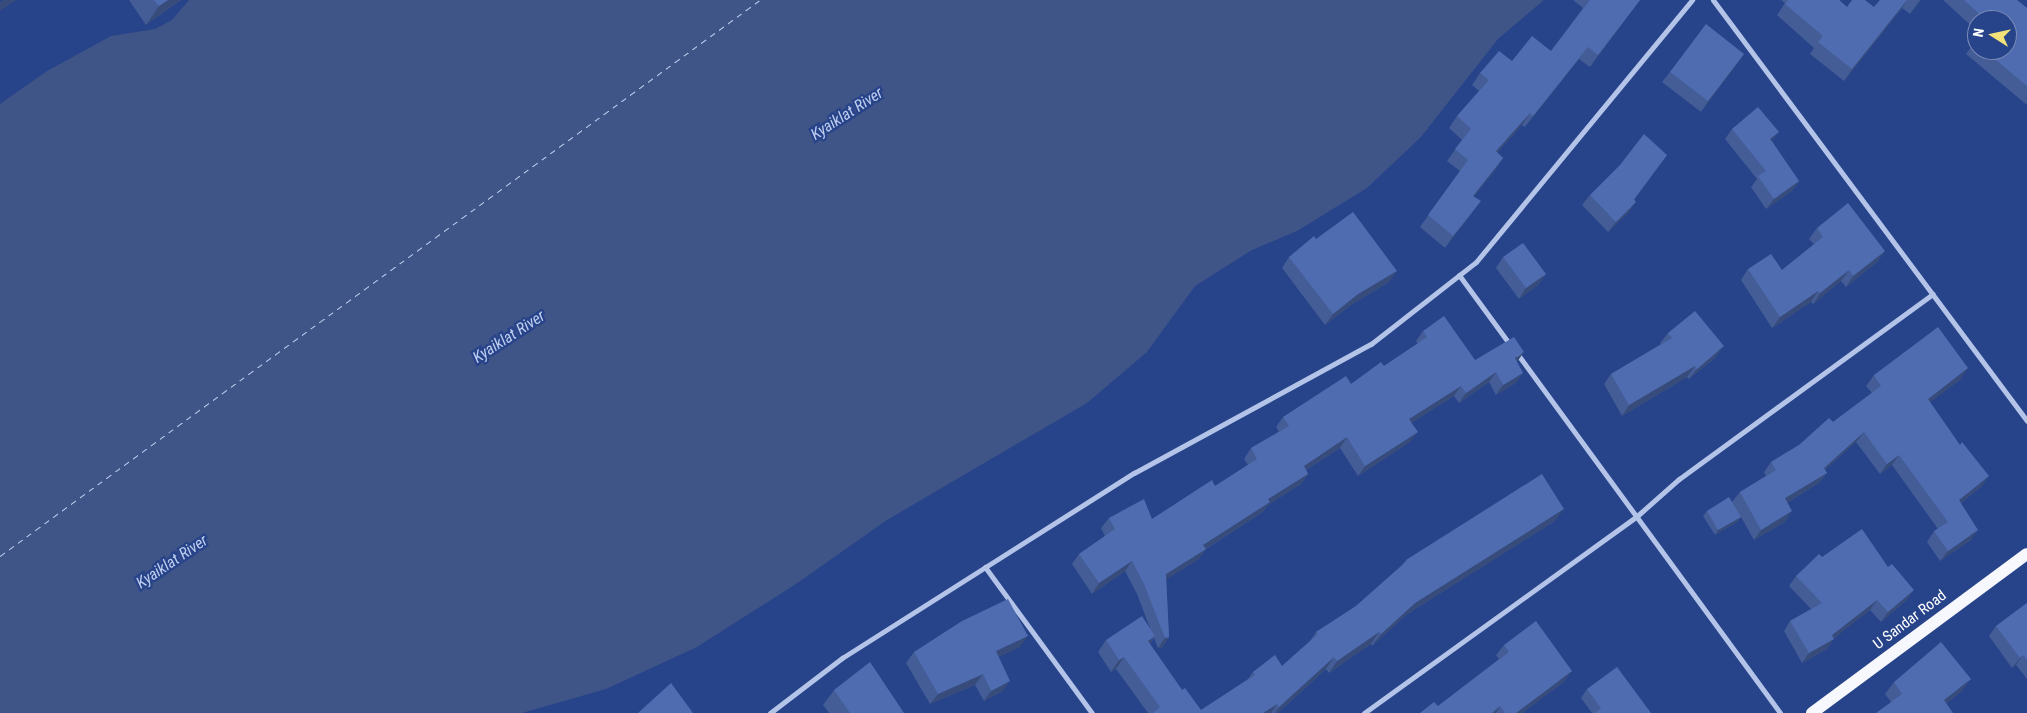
<!DOCTYPE html>
<html>
<head>
<meta charset="utf-8">
<style>
  body { margin:0 }
  #map { position:relative; width:2027px; height:713px; overflow:hidden; background:#274389; font-family:"Roboto Condensed",sans-serif }
  div>[style] { position:absolute }
  .water>* { inset:0; background:#3f5487 }
  .ferry>* { height:1px; margin-top:-0.5px; transform-origin:0; background:repeating-linear-gradient(90deg,#bfcef0 0 6px,transparent 0 11px) }
  .minor>* { height:5px; margin:-2.5px; padding:0 2.5px; transform-origin:2.5px; border-radius:2.5px; background:#b4c4e9 }
  .primary>* { height:12px; margin:-6px; padding:0 6px; transform-origin:6px; border-radius:6px; background:#f6f8fe }
  .wall>* { inset:0; background:#445d97 }
  .shaded-wall>* { inset:0; background:#374c7b }
  .building>* { inset:0; background:#4f6cb0 }
  span { translate:-50% -50%; white-space:nowrap; text-align:center; line-height:1.15; -webkit-text-stroke:4.5px #274389; paint-order:stroke }
  .street-label { font-size:15px; color:#fff }
  .water-label { font-size:16px; color:#bfcef0; font-style:italic }
  .north { position:absolute; left:1967px; top:10px; width:50px; height:50px; box-sizing:border-box; background:#274389; border:1px solid #7d8eb8; border-radius:50%; rotate:280deg; font-size:14px; font-weight:700; line-height:20px; text-align:center; color:#fff }
  .north::after { content:''; display:block; margin:auto; width:18px; height:22px; background:#f2e179; clip-path:polygon(50% 0,100% 100%,50% 72%,0 100%) }
</style>
</head>
<body>
<div id="map">
  <div class="water">
    <i style="clip-path:polygon(189px 0,1544px 0,1498px 39px,1421px 137px,1367px 188px,1297px 231px,1252px 250px,1195px 286px,1147px 352px,1087px 403px,887px 520px,796px 584px,697px 647px,606px 689px,522px 713px,0 713px,0 104px,47px 71px,111px 36px,155px 29px,172px 20px)"></i>
  </div>
  <div class="ferry">
    <i style="left:0;top:556px;width:942px;rotate:-36.19deg"></i>
  </div>
  <div class="minor">
    <i style="left:1713px;top:0;width:525px;rotate:53.28deg"></i>
    <i style="left:1459px;top:275px;width:88px;rotate:53.8deg"></i>
    <i style="left:1516px;top:352px;width:447px;rotate:53.8deg"></i>
    <i style="left:985px;top:567px;width:181px;rotate:53.8deg"></i>
    <i style="left:770px;top:713px;width:91px;rotate:-37.4deg"></i>
    <i style="left:842px;top:658px;width:346px;rotate:-32.4deg"></i>
    <i style="left:1134px;top:473px;width:270px;rotate:-28.6deg"></i>
    <i style="left:1371px;top:344px;width:133px;rotate:-38deg"></i>
    <i style="left:1476px;top:262px;width:340px;rotate:-50.5deg"></i>
    <i style="left:1364px;top:713px;width:337px;rotate:-35.8deg"></i>
    <i style="left:1637px;top:516px;width:56px;rotate:-41.4deg"></i>
    <i style="left:1679px;top:479px;width:314px;rotate:-36.1deg"></i>
  </div>
  <div class="primary">
    <i style="left:1812px;top:713px;width:267px;rotate:-36.5deg"></i>
  </div>
  <div class="wall">
    <i style="clip-path:polygon(129px 0,181px 0,146px 25px)"></i>
    <i style="clip-path:polygon(1573px 0,1640px 0,1590px 67px,1579px 59px,1525px 127px,1522px 125px,1497px 153px,1503px 158px,1495px 170px,1474px 196px,1472px 213px,1445px 248px,1420px 227px,1460px 171px,1447px 161px,1462px 140px,1449px 128px,1457px 116px,1479px 91px,1472px 85px,1480px 73px,1512px 61px,1551px 51px,1583px 8px)"></i>
    <i style="clip-path:polygon(1781px 0,1839px 0,1847px 7px,1874px 7px,1880px 0,1921px 0,1910px 14px,1902px 8px,1844px 81px,1810px 54px,1814px 48px,1777px 15px,1785px 3px)"></i>
    <i style="clip-path:polygon(1943px 0,2017px 0,2027px 8px,2027px 105px,1966px 54px,1977px 39px,1977px 50px,2007px 50px,2007px 20px,1977px 20px,1977px 31px)"></i>
    <i style="clip-path:polygon(1744px 54px,1701px 112px,1662px 82px,1670px 72px)"></i>
    <i style="clip-path:polygon(1732px 129px,1772px 141px,1799px 181px,1792px 191px,1766px 209px,1751px 187px,1757px 179px,1725px 139px)"></i>
    <i style="clip-path:polygon(1667px 155px,1634px 200px,1629px 212px,1608px 232px,1582px 205px,1590px 195px)"></i>
    <i style="clip-path:polygon(1817px 228px,1885px 251px,1877px 262px,1846px 287px,1841px 281px,1813px 304px,1811px 302px,1772px 328px,1741px 280px,1748px 269px,1782px 270px,1814px 244px,1809px 239px)"></i>
    <i style="clip-path:polygon(1316px 239px,1389px 282px,1351px 305px,1325px 325px,1282px 268px,1289px 257px)"></i>
    <i style="clip-path:polygon(1503px 257px,1546px 274px,1538px 285px,1519px 299px,1496px 268px)"></i>
    <i style="clip-path:polygon(1423px 331px,1475px 360px,1517px 362px,1516px 383px,1496px 395px,1489px 382px,1459px 403px,1454px 396px,1411px 423px,1410px 442px,1358px 476px,1340px 448px,1306px 470px,1308px 474px,1301px 484px,1268px 505px,1263px 512px,1206px 549px,1199px 559px,1166px 579px,1169px 637px,1162px 648px,1158px 648px,1154px 638px,1150px 644px,1182px 690px,1201px 710px,1248px 679px,1253px 672px,1282px 666px,1310px 641px,1316px 632px,1356px 606px,1401px 566px,1406px 560px,1555px 521px,1406px 615px,1372px 646px,1371px 644px,1329px 673px,1326px 669px,1278px 713px,1148px 713px,1116px 669px,1111px 672px,1098px 652px,1106px 640px,1150px 628px,1137px 594px,1125px 571px,1092px 594px,1072px 564px,1079px 554px,1105px 536px,1101px 528px,1109px 518px,1152px 519px,1215px 486px,1248px 465px,1244px 459px,1251px 448px,1279px 432px,1276px 427px,1283px 417px,1351px 384px,1384px 366px,1418px 344px,1416px 341px)"></i>
    <i style="clip-path:polygon(1668px 333px,1716px 357px,1689px 379px,1687px 377px,1622px 416px,1604px 384px,1611px 374px,1661px 344px,1660px 343px)"></i>
    <i style="clip-path:polygon(1874px 375px,1961px 379px,1930px 402px,1982px 486px,1961px 503px,1971px 540px,1940px 561px,1927px 542px,1934px 531px,1938px 529px,1892px 465px,1880px 474px,1856px 442px,1825px 470px,1827px 473px,1819px 483px,1787px 503px,1785px 522px,1754px 540px,1741px 517px,1737px 522px,1715px 535px,1703px 516px,1707px 511px,1732px 502px,1740px 492px,1766px 476px,1764px 472px,1771px 462px,1799px 445px,1833px 422px,1872px 393px,1866px 386px)"></i>
    <i style="clip-path:polygon(1822px 557px,1907px 600px,1881px 622px,1870px 610px,1833px 638px,1827px 649px,1802px 663px,1784px 631px,1790px 621px,1811px 609px,1789px 586px,1796px 576px)"></i>
    <i style="clip-path:polygon(2027px 603px,2027px 679px,2016px 665px,2012px 668px,1989px 636px,1996px 626px)"></i>
    <i style="clip-path:polygon(1504px 645px,1564px 682px,1522px 713px,1420px 713px,1438px 706px,1499px 659px,1496px 655px)"></i>
    <i style="clip-path:polygon(1020px 647px,998px 657px,1003px 691px,984px 701px,975px 685px,930px 704px,906px 663px,914px 652px)"></i>
    <i style="clip-path:polygon(1894px 682px,1962px 691px,1947px 703px,1891px 702px,1885px 694px)"></i>
    <i style="clip-path:polygon(1587px 689px,1651px 713px,1592px 713px,1581px 698px)"></i>
    <i style="clip-path:polygon(834px 690px,904px 713px,829px 713px,823px 705px)"></i>
  </div>
  <div class="shaded-wall">
    <i style="clip-path:polygon(3px 0,16px 0,0 11px,0 2px)"></i>
    <i style="clip-path:polygon(168px 0,181px 0,146px 25px,159px 6px)"></i>
    <i style="clip-path:polygon(1640px 0,1590px 67px,1598px 55px)"></i>
    <i style="clip-path:polygon(1907px 0,1902px 8px,1844px 81px,1852px 69px)"></i>
    <i style="clip-path:polygon(1920px 0,1921px 0,1910px 14px)"></i>
    <i style="clip-path:polygon(1588px 47px,1579px 59px,1525px 127px,1533px 116px)"></i>
    <i style="clip-path:polygon(1744px 54px,1737px 64px,1701px 112px,1708px 101px)"></i>
    <i style="clip-path:polygon(1530px 113px,1522px 125px,1488px 163px,1496px 151px)"></i>
    <i style="clip-path:polygon(1779px 132px,1771px 142px,1770px 139px)"></i>
    <i style="clip-path:polygon(1503px 158px,1495px 170px,1465px 208px,1473px 196px)"></i>
    <i style="clip-path:polygon(1799px 181px,1792px 191px,1766px 209px,1774px 199px)"></i>
    <i style="clip-path:polygon(1481px 201px,1472px 213px,1445px 248px,1453px 236px)"></i>
    <i style="clip-path:polygon(1636px 202px,1629px 212px,1608px 232px,1616px 222px)"></i>
    <i style="clip-path:polygon(1885px 251px,1877px 262px,1846px 287px,1853px 276px)"></i>
    <i style="clip-path:polygon(1849px 270px,1841px 281px,1813px 304px,1820px 293px)"></i>
    <i style="clip-path:polygon(1397px 271px,1389px 282px,1351px 305px,1325px 325px,1333px 314px,1358px 294px)"></i>
    <i style="clip-path:polygon(1546px 274px,1538px 285px,1519px 299px,1526px 288px)"></i>
    <i style="clip-path:polygon(1818px 291px,1811px 302px,1772px 328px,1780px 317px)"></i>
    <i style="clip-path:polygon(1724px 346px,1716px 357px,1689px 379px,1697px 369px)"></i>
    <i style="clip-path:polygon(1524px 352px,1517px 362px,1515px 358px)"></i>
    <i style="clip-path:polygon(1695px 366px,1687px 377px,1622px 416px,1629px 405px)"></i>
    <i style="clip-path:polygon(1968px 368px,1961px 379px,1920px 410px,1928px 399px)"></i>
    <i style="clip-path:polygon(1496px 372px,1489px 382px,1459px 403px,1466px 393px)"></i>
    <i style="clip-path:polygon(1523px 373px,1516px 383px,1496px 395px,1503px 385px)"></i>
    <i style="clip-path:polygon(1461px 386px,1454px 396px,1402px 429px,1409px 419px)"></i>
    <i style="clip-path:polygon(1418px 432px,1410px 442px,1358px 476px,1365px 466px)"></i>
    <i style="clip-path:polygon(1864px 432px,1856px 442px,1816px 478px,1824px 468px)"></i>
    <i style="clip-path:polygon(1347px 437px,1340px 448px,1296px 476px,1304px 466px)"></i>
    <i style="clip-path:polygon(1899px 455px,1892px 465px,1880px 474px,1887px 464px)"></i>
    <i style="clip-path:polygon(1827px 473px,1819px 483px,1777px 509px,1785px 498px)"></i>
    <i style="clip-path:polygon(1308px 474px,1301px 484px,1268px 505px,1263px 512px,1196px 555px,1203px 545px,1268px 499px)"></i>
    <i style="clip-path:polygon(1989px 476px,1982px 486px,1952px 510px,1959px 500px)"></i>
    <i style="clip-path:polygon(1564px 509px,1555px 521px,1406px 615px,1372px 646px,1381px 634px,1415px 603px)"></i>
    <i style="clip-path:polygon(1792px 511px,1785px 522px,1754px 540px,1761px 530px)"></i>
    <i style="clip-path:polygon(1741px 517px,1737px 522px,1715px 535px,1718px 530px)"></i>
    <i style="clip-path:polygon(1978px 530px,1971px 540px,1940px 561px,1948px 551px)"></i>
    <i style="clip-path:polygon(1206px 549px,1199px 559px,1159px 584px,1166px 574px)"></i>
    <i style="clip-path:polygon(1132px 561px,1125px 571px,1092px 594px,1099px 583px)"></i>
    <i style="clip-path:polygon(1914px 590px,1907px 600px,1881px 622px,1888px 612px)"></i>
    <i style="clip-path:polygon(1877px 600px,1870px 610px,1831px 641px,1834px 639px,1827px 649px,1802px 663px,1809px 653px)"></i>
    <i style="clip-path:polygon(1379px 632px,1371px 644px,1329px 673px,1337px 661px)"></i>
    <i style="clip-path:polygon(1028px 636px,1020px 647px,988px 662px,996px 651px)"></i>
    <i style="clip-path:polygon(1155px 636px,1147px 648px,1148px 641px)"></i>
    <i style="clip-path:polygon(1169px 637px,1162px 648px,1158px 648px,1165px 638px)"></i>
    <i style="clip-path:polygon(2023px 655px,2016px 665px,2012px 668px,2020px 658px)"></i>
    <i style="clip-path:polygon(1124px 657px,1116px 669px,1111px 672px,1119px 660px)"></i>
    <i style="clip-path:polygon(1334px 657px,1326px 669px,1278px 713px,1275px 713px,1279px 707px)"></i>
    <i style="clip-path:polygon(1572px 671px,1564px 682px,1522px 713px,1516px 713px)"></i>
    <i style="clip-path:polygon(983px 674px,975px 685px,930px 704px,938px 694px)"></i>
    <i style="clip-path:polygon(1971px 679px,1962px 691px,1936px 712px,1944px 700px)"></i>
    <i style="clip-path:polygon(1010px 681px,1003px 691px,984px 701px,991px 691px)"></i>
    <i style="clip-path:polygon(1277px 704px,1271px 713px,1263px 713px)"></i>
    <i style="clip-path:polygon(1500px 706px,1496px 713px,1492px 713px)"></i>
  </div>
  <div class="building">
    <i style="clip-path:polygon(154px 0,168px 0,159px 6px)"></i>
    <i style="clip-path:polygon(1590px 0,1640px 0,1598px 55px,1588px 47px,1533px 116px,1530px 113px,1496px 151px,1503px 158px,1473px 196px,1481px 201px,1453px 236px,1428px 215px,1468px 160px,1455px 149px,1471px 129px,1457px 116px,1489px 80px,1480px 73px,1499px 51px,1512px 61px,1532px 36px,1551px 51px)"></i>
    <i style="clip-path:polygon(1788px 0,1839px 0,1847px 7px,1852px 0,1865px 0,1874px 7px,1880px 0,1907px 0,1852px 69px,1818px 42px,1823px 36px,1785px 4px)"></i>
    <i style="clip-path:polygon(1964px 0,2017px 0,2027px 8px,2027px 86px,1984px 50px,2007px 50px,2007px 20px,1986px 20px)"></i>
    <i style="clip-path:polygon(1706px 24px,1744px 54px,1708px 101px,1670px 72px)"></i>
    <i style="clip-path:polygon(1977px 39px,1977px 45px,1974px 42px)"></i>
    <i style="clip-path:polygon(1758px 107px,1779px 132px,1770px 139px,1799px 181px,1774px 199px,1758px 176px,1766px 171px,1732px 129px)"></i>
    <i style="clip-path:polygon(1644px 134px,1667px 155px,1634px 199px,1636px 202px,1616px 222px,1590px 195px,1620px 165px)"></i>
    <i style="clip-path:polygon(1848px 203px,1885px 251px,1853px 276px,1849px 270px,1820px 293px,1818px 291px,1780px 317px,1748px 269px,1771px 254px,1782px 270px,1823px 237px,1817px 228px)"></i>
    <i style="clip-path:polygon(1353px 212px,1397px 271px,1358px 294px,1333px 314px,1289px 257px,1314px 236px,1316px 239px)"></i>
    <i style="clip-path:polygon(1523px 243px,1546px 274px,1526px 288px,1503px 257px)"></i>
    <i style="clip-path:polygon(1695px 311px,1724px 346px,1697px 369px,1695px 366px,1629px 405px,1611px 374px,1672px 338px,1668px 333px)"></i>
    <i style="clip-path:polygon(1444px 316px,1475px 360px,1514px 337px,1524px 352px,1515px 358px,1523px 373px,1503px 385px,1496px 372px,1466px 393px,1461px 386px,1409px 419px,1418px 432px,1365px 466px,1347px 437px,1304px 466px,1308px 474px,1268px 499px,1270px 502px,1203px 545px,1206px 549px,1166px 574px,1169px 637px,1165px 638px,1144px 584px,1132px 561px,1099px 583px,1079px 554px,1115px 529px,1109px 518px,1144px 499px,1152px 519px,1212px 480px,1215px 486px,1257px 459px,1251px 448px,1289px 426px,1283px 417px,1346px 376px,1351px 384px,1381px 362px,1384px 366px,1427px 337px,1423px 331px)"></i>
    <i style="clip-path:polygon(1938px 327px,1968px 368px,1928px 399px,1960px 445px,1962px 442px,1989px 476px,1959px 500px,1978px 530px,1948px 551px,1934px 531px,1948px 522px,1899px 455px,1887px 464px,1864px 432px,1824px 468px,1827px 473px,1785px 498px,1792px 511px,1761px 530px,1740px 492px,1776px 470px,1771px 462px,1799px 445px,1829px 418px,1833px 422px,1881px 386px,1874px 375px)"></i>
    <i style="clip-path:polygon(1542px 474px,1564px 509px,1415px 603px,1381px 634px,1379px 632px,1337px 661px,1334px 657px,1279px 707px,1277px 704px,1263px 713px,1153px 713px,1160px 707px,1124px 657px,1119px 660px,1106px 640px,1142px 616px,1155px 636px,1148px 641px,1182px 690px,1185px 688px,1201px 710px,1255px 675px,1253px 672px,1275px 655px,1282px 666px,1318px 634px,1316px 632px,1356px 606px,1407px 561px,1406px 560px)"></i>
    <i style="clip-path:polygon(1729px 497px,1741px 517px,1718px 530px,1707px 511px)"></i>
    <i style="clip-path:polygon(1862px 529px,1888px 567px,1892px 564px,1914px 590px,1888px 612px,1877px 600px,1832px 635px,1834px 639px,1809px 653px,1790px 621px,1822px 603px,1796px 576px,1819px 554px,1822px 557px)"></i>
    <i style="clip-path:polygon(1008px 599px,1028px 636px,996px 651px,1010px 681px,991px 691px,983px 674px,938px 694px,914px 652px,962px 621px)"></i>
    <i style="clip-path:polygon(2027px 603px,2027px 660px,2023px 655px,2020px 658px,1996px 626px)"></i>
    <i style="clip-path:polygon(1536px 621px,1572px 671px,1516px 713px,1505px 713px,1500px 706px,1492px 713px,1420px 713px,1434px 702px,1438px 706px,1509px 652px,1504px 645px)"></i>
    <i style="clip-path:polygon(1941px 642px,1971px 679px,1944px 700px,1953px 713px,1876px 713px,1902px 694px,1894px 682px)"></i>
    <i style="clip-path:polygon(870px 662px,904px 713px,850px 713px,834px 690px)"></i>
    <i style="clip-path:polygon(1617px 667px,1651px 713px,1595px 713px,1601px 708px,1587px 689px)"></i>
    <i style="clip-path:polygon(671px 683px,693px 713px,638px 713px)"></i>
  </div>
  <div class="street-label">
    <span style="left:1910px;top:620px;rotate:-37deg">U Sandar Road</span>
  </div>
  <div class="water-label">
    <span style="left:847px;top:114px;rotate:-33deg">Kyaiklat River</span>
    <span style="left:509px;top:337px;rotate:-33deg">Kyaiklat River</span>
    <span style="left:172px;top:562px;rotate:-34deg">Kyaiklat River</span>
  </div>
  <div class="north">N</div>
</div>
</body>
</html>
